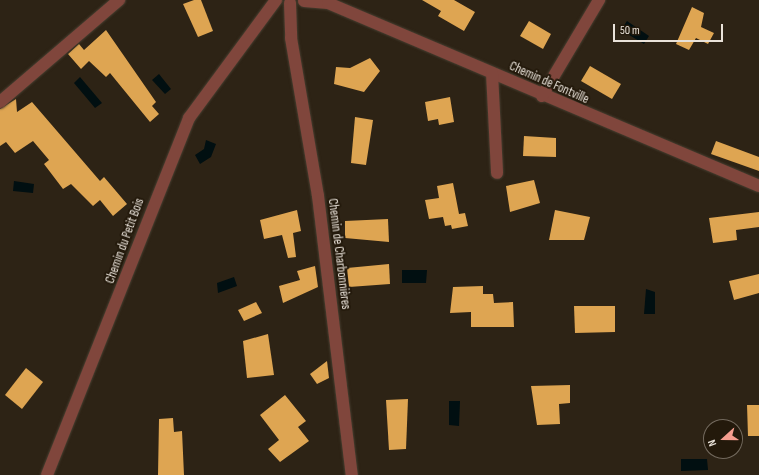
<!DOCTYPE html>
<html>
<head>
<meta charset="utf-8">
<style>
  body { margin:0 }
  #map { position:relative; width:759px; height:475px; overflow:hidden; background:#2d2315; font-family:"Sofia Sans Condensed",sans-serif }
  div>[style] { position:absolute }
  .water>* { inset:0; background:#010f11 }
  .building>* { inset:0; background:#dea552 }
  .roads { filter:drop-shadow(0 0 1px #473e30) drop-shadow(0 0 1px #473e30) }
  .minor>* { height:12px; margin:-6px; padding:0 6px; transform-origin:6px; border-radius:6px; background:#80463c }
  span { translate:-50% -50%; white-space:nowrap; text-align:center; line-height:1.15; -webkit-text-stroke:4px #23190b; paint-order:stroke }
  .street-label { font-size:13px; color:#e9e2d9 }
  .north { position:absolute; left:703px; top:419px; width:40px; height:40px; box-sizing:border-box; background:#23190b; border:1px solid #72695d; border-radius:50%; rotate:249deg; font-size:11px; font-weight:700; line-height:16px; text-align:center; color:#e9e2d9 }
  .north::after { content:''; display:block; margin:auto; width:14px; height:18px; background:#f59d8e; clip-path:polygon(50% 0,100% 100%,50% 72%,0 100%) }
  .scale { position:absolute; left:613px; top:24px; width:110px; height:18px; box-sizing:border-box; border:2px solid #e9e2d9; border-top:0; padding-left:5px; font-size:12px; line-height:14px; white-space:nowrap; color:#e9e2d9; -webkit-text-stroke:3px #23190b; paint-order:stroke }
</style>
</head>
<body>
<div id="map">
  <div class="water">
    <i style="clip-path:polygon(627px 21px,649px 36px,644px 44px,621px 30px)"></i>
    <i style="clip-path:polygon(159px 74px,171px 89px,165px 94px,152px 80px)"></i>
    <i style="clip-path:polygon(80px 77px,102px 103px,95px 108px,74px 83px)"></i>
    <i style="clip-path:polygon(206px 140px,216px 144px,211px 157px,200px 164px,195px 155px,204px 149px)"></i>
    <i style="clip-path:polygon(14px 181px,34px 184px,33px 193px,13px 191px)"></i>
    <i style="clip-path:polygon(402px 270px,427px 270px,426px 283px,402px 283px)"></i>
    <i style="clip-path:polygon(234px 277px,237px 286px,218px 293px,217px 283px)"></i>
    <i style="clip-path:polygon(646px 289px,655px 292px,655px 314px,644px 314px)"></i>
    <i style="clip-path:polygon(449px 401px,460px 401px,459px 426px,449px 425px)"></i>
    <i style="clip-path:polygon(681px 459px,707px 459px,708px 470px,681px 471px)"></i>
  </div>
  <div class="building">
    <i style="clip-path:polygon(194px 0,201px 0,213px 31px,198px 37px,183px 4px)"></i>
    <i style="clip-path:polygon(422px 0,454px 0,475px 12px,464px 31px,438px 16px,441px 11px)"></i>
    <i style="clip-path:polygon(692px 7px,704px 13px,701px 27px,714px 33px,708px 44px,696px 38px,689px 50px,676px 44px)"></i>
    <i style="clip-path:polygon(529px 21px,551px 34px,543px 49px,520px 36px)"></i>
    <i style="clip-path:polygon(106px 30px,156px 102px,152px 106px,159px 114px,150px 122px,110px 73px,106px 77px,89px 61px,81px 69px,68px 54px,79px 44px,84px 50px)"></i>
    <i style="clip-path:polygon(370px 58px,380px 71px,364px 92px,334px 84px,336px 67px,350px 68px)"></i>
    <i style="clip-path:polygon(590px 66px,621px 84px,612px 99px,581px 81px)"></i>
    <i style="clip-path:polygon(450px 97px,454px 122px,439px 125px,438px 119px,428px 121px,425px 102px)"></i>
    <i style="clip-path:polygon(16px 99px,17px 112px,32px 102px,100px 181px,104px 177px,127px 204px,113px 216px,100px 200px,93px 206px,71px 184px,63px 189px,44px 164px,49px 160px,33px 141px,15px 153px,6px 142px,0 146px,0 109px)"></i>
    <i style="clip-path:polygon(355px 117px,373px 120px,366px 165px,351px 163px)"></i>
    <i style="clip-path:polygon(524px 136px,556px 138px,556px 157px,523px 156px)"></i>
    <i style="clip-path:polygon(716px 141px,759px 157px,759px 171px,711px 154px)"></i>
    <i style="clip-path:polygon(534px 180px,540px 203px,510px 212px,506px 186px)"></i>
    <i style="clip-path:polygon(453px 183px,459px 214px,465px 213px,468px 226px,452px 229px,451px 225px,445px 226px,443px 217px,429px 219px,425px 200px,439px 198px,437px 186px)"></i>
    <i style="clip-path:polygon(297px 210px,301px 231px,293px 233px,296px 257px,288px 258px,282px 235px,264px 239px,260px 220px)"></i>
    <i style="clip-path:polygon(555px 210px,590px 217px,584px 240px,549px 240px)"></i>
    <i style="clip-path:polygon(759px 212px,759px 227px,736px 230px,737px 240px,713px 243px,709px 218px)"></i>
    <i style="clip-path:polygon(388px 219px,389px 242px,345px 238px,345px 221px)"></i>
    <i style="clip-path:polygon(389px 264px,390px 284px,349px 287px,347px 268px)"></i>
    <i style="clip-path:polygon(315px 266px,318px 287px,283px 303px,279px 286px,300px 280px,297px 271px)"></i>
    <i style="clip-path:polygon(759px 274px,759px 293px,734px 300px,729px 281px)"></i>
    <i style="clip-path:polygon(483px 286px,483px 294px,493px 294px,494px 303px,513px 302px,514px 327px,471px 327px,471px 312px,450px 313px,453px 287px)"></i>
    <i style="clip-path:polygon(256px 302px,262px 313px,244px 321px,238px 310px)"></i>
    <i style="clip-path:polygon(574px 306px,615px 306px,615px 332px,575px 333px)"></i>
    <i style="clip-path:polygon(268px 334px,274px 375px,247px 378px,243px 341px)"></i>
    <i style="clip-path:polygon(327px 361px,329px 378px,317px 384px,310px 374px)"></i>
    <i style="clip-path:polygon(26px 368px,43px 382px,22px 409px,5px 395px)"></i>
    <i style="clip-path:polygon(570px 385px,570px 403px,559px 404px,560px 424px,537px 425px,531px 386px)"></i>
    <i style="clip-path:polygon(285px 395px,306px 421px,298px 427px,309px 441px,280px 462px,268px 449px,279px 440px,260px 415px)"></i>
    <i style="clip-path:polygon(408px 399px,406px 449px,389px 450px,386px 400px)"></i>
    <i style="clip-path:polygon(747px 405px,759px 405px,759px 436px,748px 436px)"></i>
    <i style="clip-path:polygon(173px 418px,174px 432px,182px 431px,184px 475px,158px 475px,159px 419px)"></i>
  </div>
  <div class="roads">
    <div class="minor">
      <i style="left:304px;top:1px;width:24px;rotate:5deg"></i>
      <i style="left:328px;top:3px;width:468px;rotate:23deg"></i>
      <i style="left:290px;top:3px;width:35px;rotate:88deg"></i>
      <i style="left:291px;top:38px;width:160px;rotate:80.3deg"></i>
      <i style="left:318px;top:196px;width:281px;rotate:83.1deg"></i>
      <i style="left:492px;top:73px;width:100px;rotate:87.1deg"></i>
      <i style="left:542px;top:96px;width:112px;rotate:-59.3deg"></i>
      <i style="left:0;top:102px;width:157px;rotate:-40.6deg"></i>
      <i style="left:47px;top:475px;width:384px;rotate:-68.3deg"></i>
      <i style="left:189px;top:118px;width:147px;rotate:-53.6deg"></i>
    </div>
  </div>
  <div class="street-label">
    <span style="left:549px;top:83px;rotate:24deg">Chemin de Fontville</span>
    <span style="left:125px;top:241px;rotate:-70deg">Chemin du Petit Bois</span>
    <span style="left:339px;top:254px;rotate:83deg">Chemin de Charbonnières</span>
  </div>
  <div class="north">N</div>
  <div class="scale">50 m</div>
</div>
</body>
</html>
